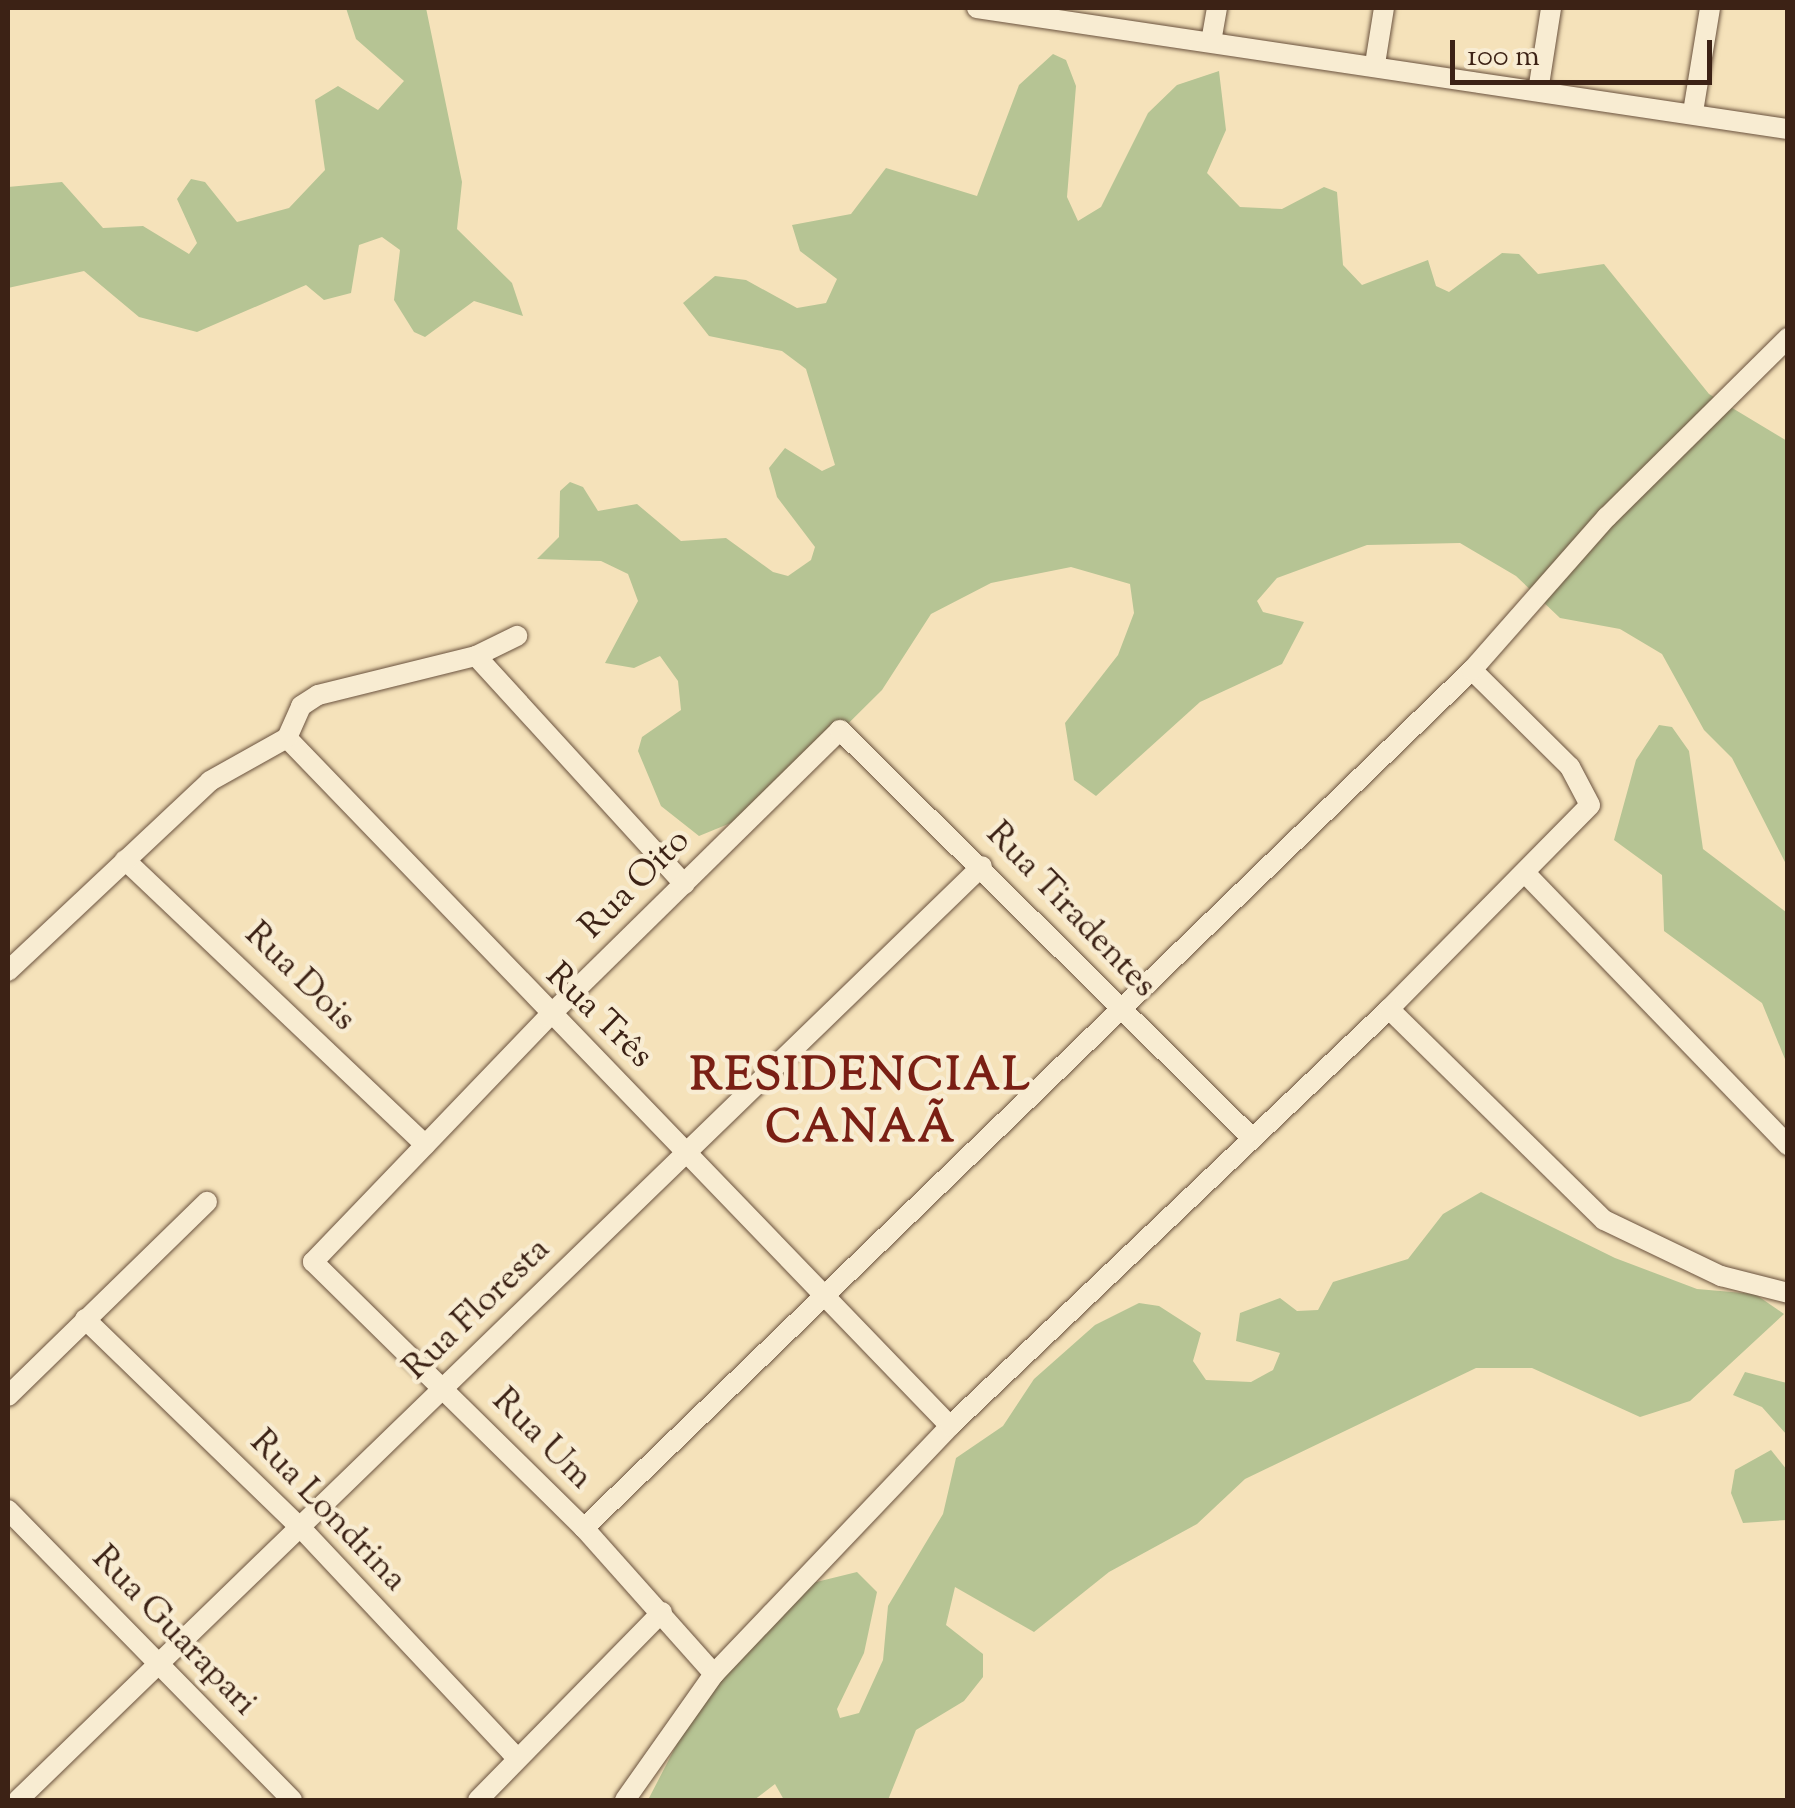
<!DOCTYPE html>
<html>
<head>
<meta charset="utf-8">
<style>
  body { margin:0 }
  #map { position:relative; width:1795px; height:1808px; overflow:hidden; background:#f5e2ba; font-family:"Sorts Mill Goudy",serif }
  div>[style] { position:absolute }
  .green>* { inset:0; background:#b6c494 }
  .roads { filter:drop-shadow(0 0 2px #6a523e) drop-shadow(0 0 2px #6a523e) }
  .street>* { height:20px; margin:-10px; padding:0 10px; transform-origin:10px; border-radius:10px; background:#f8ecd2 }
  span { translate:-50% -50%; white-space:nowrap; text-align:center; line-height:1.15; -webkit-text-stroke:9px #f8ecd2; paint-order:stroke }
  .street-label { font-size:35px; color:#3c2215 }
  .district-label { font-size:45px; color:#7a1f14; font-weight:700; letter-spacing:2.5px }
  .frame { position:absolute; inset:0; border:10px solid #3c2215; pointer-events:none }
  .scale { position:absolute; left:1450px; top:40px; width:262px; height:45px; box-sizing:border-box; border:5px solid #3c2215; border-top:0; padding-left:12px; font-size:30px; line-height:35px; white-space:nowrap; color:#3c2215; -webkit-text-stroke:8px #f8ecd2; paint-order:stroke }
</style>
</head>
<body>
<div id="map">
  <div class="green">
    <i style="clip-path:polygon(346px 8px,426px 8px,462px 182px,457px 229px,512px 283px,523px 316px,474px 301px,425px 337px,414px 332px,394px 300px,400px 250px,382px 237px,359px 245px,351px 293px,324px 300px,306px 285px,197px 332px,139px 317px,84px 271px,8px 288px,8px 187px,62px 182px,103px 228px,143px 226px,189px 254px,197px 243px,177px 199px,191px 179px,205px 182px,237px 222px,289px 208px,325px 170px,315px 100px,338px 86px,378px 110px,404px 81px,356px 39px)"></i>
    <i style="clip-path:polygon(1053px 54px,1066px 60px,1076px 86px,1067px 197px,1078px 221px,1101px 207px,1148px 113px,1177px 85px,1219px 71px,1226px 130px,1207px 173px,1240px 207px,1282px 209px,1324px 187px,1337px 192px,1343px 265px,1362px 285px,1428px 260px,1436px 286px,1449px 292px,1502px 253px,1519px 254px,1538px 274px,1604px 264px,1709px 394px,1787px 441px,1787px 866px,1732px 758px,1704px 730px,1662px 654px,1620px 629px,1560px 618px,1516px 576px,1460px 543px,1367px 545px,1277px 578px,1257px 601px,1263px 612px,1304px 622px,1282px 664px,1200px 702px,1096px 796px,1074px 780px,1065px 723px,1118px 655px,1134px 613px,1130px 584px,1071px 567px,991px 583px,931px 614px,882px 690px,760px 811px,699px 836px,661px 806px,638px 751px,642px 737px,681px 710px,678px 681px,660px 656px,634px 668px,605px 663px,638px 601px,628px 574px,601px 561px,537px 559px,559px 537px,560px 491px,570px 482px,583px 487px,598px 511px,637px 504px,681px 541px,726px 538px,773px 572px,788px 576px,811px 560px,815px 547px,777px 497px,769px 468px,785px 448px,822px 471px,835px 465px,806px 369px,782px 351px,709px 336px,683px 303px,715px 276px,746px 280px,797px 308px,826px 303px,837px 279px,800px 251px,792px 225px,851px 214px,886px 168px,977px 196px,1019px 85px)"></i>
    <i style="clip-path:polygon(1659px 725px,1672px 727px,1689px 751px,1703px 849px,1786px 912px,1787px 1064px,1762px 1003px,1664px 931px,1662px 875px,1614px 840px,1636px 760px)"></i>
    <i style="clip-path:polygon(1481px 1192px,1615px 1258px,1697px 1289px,1755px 1294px,1784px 1314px,1690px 1401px,1640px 1417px,1532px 1368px,1476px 1368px,1245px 1479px,1197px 1524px,1109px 1572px,1034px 1632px,955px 1587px,946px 1625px,983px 1654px,983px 1677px,964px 1701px,916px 1730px,888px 1800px,784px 1800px,775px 1784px,754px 1800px,648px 1800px,710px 1680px,800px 1586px,857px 1572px,877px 1592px,864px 1653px,837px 1709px,840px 1718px,859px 1713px,883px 1660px,888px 1606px,943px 1514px,956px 1458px,1003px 1426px,1034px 1379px,1095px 1325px,1139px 1303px,1159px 1306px,1201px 1333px,1193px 1361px,1206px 1380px,1251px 1382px,1273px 1370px,1280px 1353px,1236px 1341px,1240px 1313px,1280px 1298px,1297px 1311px,1318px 1310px,1333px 1282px,1408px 1259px,1443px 1214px)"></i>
    <i style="clip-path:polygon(1745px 1372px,1787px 1383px,1787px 1435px,1762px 1407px,1733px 1395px)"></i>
    <i style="clip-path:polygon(1771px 1450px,1787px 1470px,1787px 1520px,1743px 1523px,1731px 1493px,1735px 1470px)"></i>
  </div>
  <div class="roads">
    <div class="street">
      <i style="left:977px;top:8px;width:820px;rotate:8.49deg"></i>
      <i style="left:1211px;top:42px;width:35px;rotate:-80deg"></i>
      <i style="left:1375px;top:64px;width:57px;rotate:-80.9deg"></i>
      <i style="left:1539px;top:85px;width:78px;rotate:-81.1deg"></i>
      <i style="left:1693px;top:112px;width:105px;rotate:-80.7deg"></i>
      <i style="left:476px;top:656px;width:309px;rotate:47.6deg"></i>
      <i style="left:287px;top:738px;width:955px;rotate:46.06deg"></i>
      <i style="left:125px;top:860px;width:414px;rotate:43.5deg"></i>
      <i style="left:1527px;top:875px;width:376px;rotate:46deg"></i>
      <i style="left:8px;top:971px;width:277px;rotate:-43.2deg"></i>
      <i style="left:210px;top:781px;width:88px;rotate:-29.2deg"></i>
      <i style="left:287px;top:738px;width:35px;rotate:-66deg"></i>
      <i style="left:301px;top:706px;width:20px;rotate:-33deg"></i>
      <i style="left:318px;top:695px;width:163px;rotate:-13.9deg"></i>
      <i style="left:476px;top:656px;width:46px;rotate:-26deg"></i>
      <i style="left:1389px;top:1009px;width:286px;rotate:-45.4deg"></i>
      <i style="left:1590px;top:805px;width:43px;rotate:-117.8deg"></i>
      <i style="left:1570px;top:767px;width:138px;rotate:-135.3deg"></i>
      <i style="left:85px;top:1319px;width:299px;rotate:44.1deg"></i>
      <i style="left:300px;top:1527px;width:317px;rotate:46.8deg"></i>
      <i style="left:8px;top:1396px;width:278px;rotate:-44.3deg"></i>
      <i style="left:8px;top:1510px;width:406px;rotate:45.6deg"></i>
      <i style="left:584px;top:1528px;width:1235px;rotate:-44.02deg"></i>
      <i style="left:1472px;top:670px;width:204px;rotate:-48.6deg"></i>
      <i style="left:1607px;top:517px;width:255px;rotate:-44.7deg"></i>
      <i style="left:714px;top:1674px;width:195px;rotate:-131.7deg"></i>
      <i style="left:584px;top:1528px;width:380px;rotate:-135.5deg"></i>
      <i style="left:313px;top:1262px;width:339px;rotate:-46.2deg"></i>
      <i style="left:548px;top:1017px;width:409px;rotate:-44.5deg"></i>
      <i style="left:840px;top:730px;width:580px;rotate:44.72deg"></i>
      <i style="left:18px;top:1800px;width:1342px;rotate:-44.09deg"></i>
      <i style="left:478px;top:1800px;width:263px;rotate:-45.6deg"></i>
      <i style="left:625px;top:1800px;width:154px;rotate:-54.8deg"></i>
      <i style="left:714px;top:1674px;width:342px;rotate:-46.4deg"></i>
      <i style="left:950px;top:1426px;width:605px;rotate:-43.53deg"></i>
      <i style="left:1389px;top:1009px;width:301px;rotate:44.5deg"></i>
      <i style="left:1604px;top:1220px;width:130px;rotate:25.6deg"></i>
      <i style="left:1721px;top:1276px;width:69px;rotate:14.2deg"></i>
    </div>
  </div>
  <div class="street-label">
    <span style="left:636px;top:885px;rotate:-45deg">Rua Oito</span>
    <span style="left:1070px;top:911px;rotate:46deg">Rua Tiradentes</span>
    <span style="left:299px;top:978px;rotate:44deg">Rua Dois</span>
    <span style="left:598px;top:1017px;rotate:44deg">Rua Três</span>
    <span style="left:478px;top:1310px;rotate:-44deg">Rua Floresta</span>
    <span style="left:541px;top:1440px;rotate:45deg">Rua Um</span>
    <span style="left:327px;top:1512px;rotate:46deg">Rua Londrina</span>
    <span style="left:173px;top:1632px;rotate:46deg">Rua Guarapari</span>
  </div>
  <div class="district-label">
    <span style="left:861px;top:1105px">RESIDENCIAL<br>CANAÃ</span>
  </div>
  <div class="frame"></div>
  <div class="scale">100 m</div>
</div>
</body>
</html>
